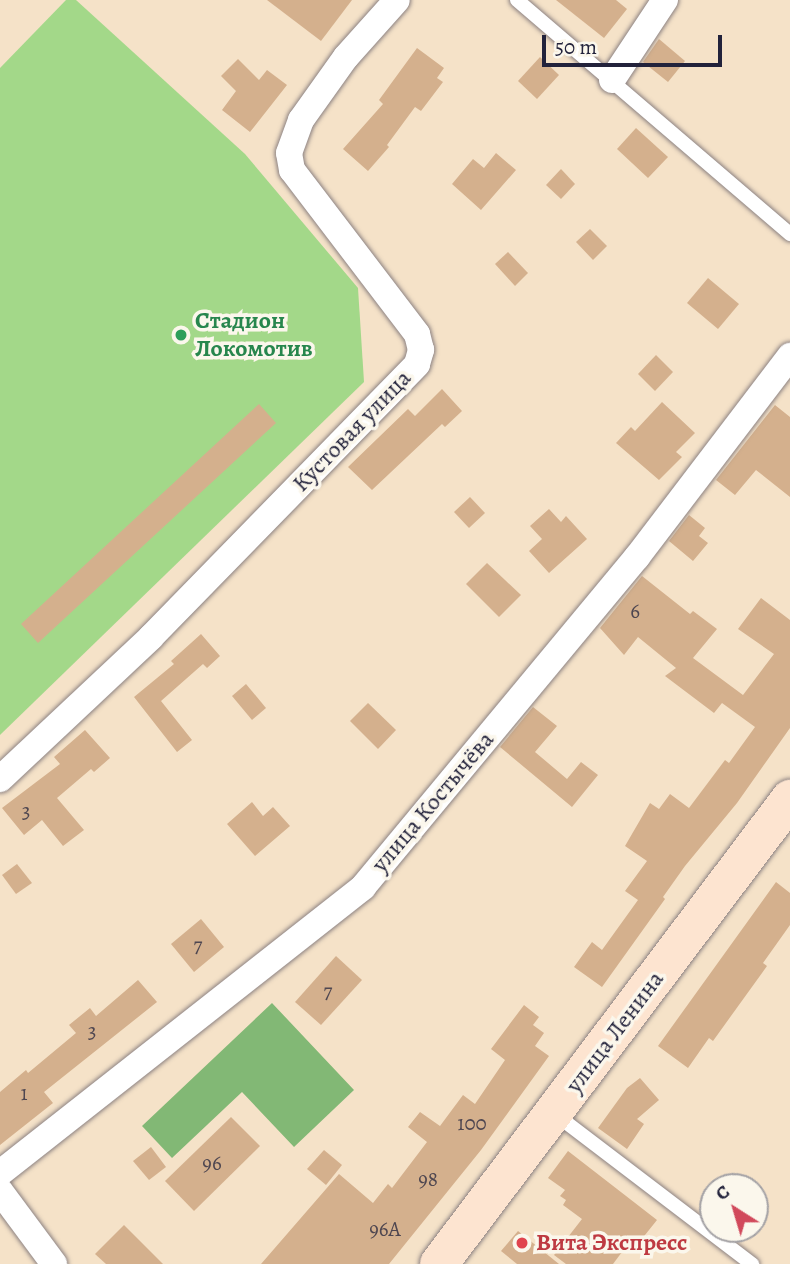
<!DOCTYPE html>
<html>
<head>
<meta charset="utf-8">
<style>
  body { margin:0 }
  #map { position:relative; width:790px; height:1264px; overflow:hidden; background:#f5e2c8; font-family:Alegreya,serif }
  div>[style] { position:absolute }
  .green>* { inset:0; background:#a3d889 }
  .forest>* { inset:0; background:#82b875 }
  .building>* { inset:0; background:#d4b08d }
  .roads { filter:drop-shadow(0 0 2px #8c8282) drop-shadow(0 0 2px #8c8282) }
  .lane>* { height:14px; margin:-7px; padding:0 7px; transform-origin:7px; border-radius:7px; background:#fff }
  .street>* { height:26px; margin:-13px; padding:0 13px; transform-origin:13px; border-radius:13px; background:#fff }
  .secondary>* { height:38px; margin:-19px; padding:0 19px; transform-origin:19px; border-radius:19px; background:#fde4d0 }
  .dots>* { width:19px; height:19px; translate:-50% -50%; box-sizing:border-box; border:4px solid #fbf7ec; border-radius:50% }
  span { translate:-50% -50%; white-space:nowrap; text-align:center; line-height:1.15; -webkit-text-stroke:7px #fbf7ec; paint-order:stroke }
  .number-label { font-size:21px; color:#4e4650 }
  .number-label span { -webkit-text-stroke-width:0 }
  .leisure-label { font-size:24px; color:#27864d; font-weight:700 }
  .left { translate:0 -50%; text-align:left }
  .street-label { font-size:24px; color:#22223b }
  .health-label { font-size:24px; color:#be3a42; font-weight:700 }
  .north { position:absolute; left:699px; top:1173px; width:70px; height:70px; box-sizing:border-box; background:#fbf7ec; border:2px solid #a4a2a5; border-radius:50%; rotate:323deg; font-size:19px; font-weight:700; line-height:28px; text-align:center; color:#22223b }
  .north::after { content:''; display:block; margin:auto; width:24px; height:32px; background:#d1495b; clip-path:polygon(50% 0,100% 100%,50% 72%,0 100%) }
  .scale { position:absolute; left:542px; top:35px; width:180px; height:32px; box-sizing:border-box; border:4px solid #22223b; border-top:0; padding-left:9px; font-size:21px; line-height:24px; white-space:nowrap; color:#22223b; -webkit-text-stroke:5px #fbf7ec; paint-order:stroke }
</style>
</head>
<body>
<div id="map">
  <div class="green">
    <i style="clip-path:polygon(66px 0,76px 0,245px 154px,358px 288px,364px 382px,0 735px,0 68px)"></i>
  </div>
  <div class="forest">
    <i style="clip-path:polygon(272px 1003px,354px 1090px,294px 1147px,242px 1092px,172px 1158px,142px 1126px)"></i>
  </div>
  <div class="building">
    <i style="clip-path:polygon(267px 0,352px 0,321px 41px)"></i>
    <i style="clip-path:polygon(556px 0,616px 0,627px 9px,604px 38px)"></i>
    <i style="clip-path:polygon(659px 39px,685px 61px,668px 82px,643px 62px)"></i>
    <i style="clip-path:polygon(417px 48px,444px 68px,437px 78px,443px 82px,421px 111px,415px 107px,387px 145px,389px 147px,368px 171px,343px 149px,383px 104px,379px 100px)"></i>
    <i style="clip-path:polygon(540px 57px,559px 75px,537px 99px,518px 81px)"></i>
    <i style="clip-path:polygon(238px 59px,259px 80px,267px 70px,287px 85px,250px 132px,222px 110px,236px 91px,221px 76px)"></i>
    <i style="clip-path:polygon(636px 128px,668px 157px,648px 178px,617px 149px)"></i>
    <i style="clip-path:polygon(496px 153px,516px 170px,481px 210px,452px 184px,473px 159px,484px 168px)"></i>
    <i style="clip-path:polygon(561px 169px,575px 184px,561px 199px,546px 185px)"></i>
    <i style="clip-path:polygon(590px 229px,607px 246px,593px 260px,576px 242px)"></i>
    <i style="clip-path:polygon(508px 252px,528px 273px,515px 286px,495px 264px)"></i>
    <i style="clip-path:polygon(708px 278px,739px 304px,718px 329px,687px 303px)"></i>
    <i style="clip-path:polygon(656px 355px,673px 372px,655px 391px,638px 374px)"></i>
    <i style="clip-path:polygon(442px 389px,462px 411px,445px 427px,442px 424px,372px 490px,348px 467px,408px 409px,415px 416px)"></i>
    <i style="clip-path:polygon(662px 402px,695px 433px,676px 452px,682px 457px,659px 480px,616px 443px,631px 427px,635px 431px)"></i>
    <i style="clip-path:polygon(259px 404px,276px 423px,38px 643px,21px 624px)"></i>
    <i style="clip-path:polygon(775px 405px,790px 417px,790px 497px,756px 470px,735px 495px,716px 480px)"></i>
    <i style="clip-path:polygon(470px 497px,485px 513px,469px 528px,454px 512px)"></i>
    <i style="clip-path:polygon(549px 509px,561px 522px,566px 516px,587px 539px,549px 573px,529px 551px,542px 539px,530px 526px)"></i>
    <i style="clip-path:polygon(689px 515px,705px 528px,699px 536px,708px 543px,693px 561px,669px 541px)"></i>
    <i style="clip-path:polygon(487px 563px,521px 595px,499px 617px,466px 584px)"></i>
    <i style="clip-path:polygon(642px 576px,690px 614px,693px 611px,717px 629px,693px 658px,743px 695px,774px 654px,738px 629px,761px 598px,790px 620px,790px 728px,737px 803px,685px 866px,663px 897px,665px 899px,602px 987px,574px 967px,592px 942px,602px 950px,638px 900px,625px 891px,647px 861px,625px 846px,650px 803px,659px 809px,670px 794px,689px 808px,725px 760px,729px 763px,755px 727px,722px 703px,714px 713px,665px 676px,676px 668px,638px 637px,624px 655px,600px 628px)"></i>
    <i style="clip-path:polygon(201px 634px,220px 656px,207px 668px,203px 664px,161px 701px,192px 740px,177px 752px,134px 697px,174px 664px,171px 661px)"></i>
    <i style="clip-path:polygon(246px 684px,266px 708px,252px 720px,232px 696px)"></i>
    <i style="clip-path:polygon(368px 703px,396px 730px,378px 749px,350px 721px)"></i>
    <i style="clip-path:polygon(533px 707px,557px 726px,535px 752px,567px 779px,581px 762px,598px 775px,572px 807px,500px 747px)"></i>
    <i style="clip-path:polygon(85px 730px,110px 758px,94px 772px,91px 769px,57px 798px,84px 830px,63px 846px,42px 820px,24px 835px,2px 808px,60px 764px,54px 757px)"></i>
    <i style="clip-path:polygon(252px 802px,263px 816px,273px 807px,290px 826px,255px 856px,227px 824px)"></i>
    <i style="clip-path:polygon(17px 864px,32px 883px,16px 894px,2px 875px)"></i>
    <i style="clip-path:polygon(776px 882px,790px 893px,790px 925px,763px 963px,767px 966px,713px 1041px,709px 1038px,688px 1068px,658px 1046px)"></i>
    <i style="clip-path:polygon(201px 919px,224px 947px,194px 972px,171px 944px)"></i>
    <i style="clip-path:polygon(336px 956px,362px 980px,321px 1025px,295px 1002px)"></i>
    <i style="clip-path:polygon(138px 980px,157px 1002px,44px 1092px,53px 1103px,0 1145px,0 1092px,26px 1070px,28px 1073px,76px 1033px,69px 1025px,90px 1008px,96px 1016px)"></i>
    <i style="clip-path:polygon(524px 1005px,539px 1017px,533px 1025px,544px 1033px,535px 1046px,549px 1056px,481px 1150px,389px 1264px,261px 1264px,339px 1174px,373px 1203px,388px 1184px,392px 1188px,427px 1142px,408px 1127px,420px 1112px,440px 1126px,463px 1095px,475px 1104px,505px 1060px,491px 1049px)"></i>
    <i style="clip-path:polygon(640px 1078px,659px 1100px,637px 1119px,644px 1124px,627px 1149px,598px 1128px,627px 1088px)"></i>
    <i style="clip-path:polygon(231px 1117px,260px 1146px,194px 1211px,165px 1181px)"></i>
    <i style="clip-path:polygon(151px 1147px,166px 1167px,149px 1180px,133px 1161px)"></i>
    <i style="clip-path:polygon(324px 1150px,342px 1165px,326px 1185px,307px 1169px)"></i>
    <i style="clip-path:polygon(568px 1151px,657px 1220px,637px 1245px,631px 1240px,613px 1264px,566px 1264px,554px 1255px,582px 1219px,563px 1205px,566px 1200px,560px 1196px,565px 1190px,548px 1178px)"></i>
    <i style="clip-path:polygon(124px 1225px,163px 1264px,106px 1264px,95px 1254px)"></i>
    <i style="clip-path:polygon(518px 1231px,559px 1264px,517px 1264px,501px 1251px)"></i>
  </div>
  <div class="roads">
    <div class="lane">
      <i style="left:517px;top:0;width:360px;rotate:40.6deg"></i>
      <i style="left:555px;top:1114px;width:248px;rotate:37.3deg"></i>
    </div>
    <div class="street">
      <i style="left:612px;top:80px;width:96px;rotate:-56.5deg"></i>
      <i style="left:0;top:779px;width:207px;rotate:-43.2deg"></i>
      <i style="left:151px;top:637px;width:381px;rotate:-45.7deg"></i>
      <i style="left:417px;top:364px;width:15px;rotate:-74deg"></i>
      <i style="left:421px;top:350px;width:16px;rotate:-104deg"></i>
      <i style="left:417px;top:334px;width:206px;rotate:-127.3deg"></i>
      <i style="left:292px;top:170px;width:17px;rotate:-100deg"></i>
      <i style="left:289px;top:153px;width:35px;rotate:-70deg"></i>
      <i style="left:301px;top:120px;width:77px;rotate:-54.5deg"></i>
      <i style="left:346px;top:57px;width:76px;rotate:-48.2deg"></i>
      <i style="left:0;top:1173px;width:462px;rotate:-38.2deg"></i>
      <i style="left:363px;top:887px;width:429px;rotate:-50.3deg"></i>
      <i style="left:637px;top:557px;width:253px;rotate:-52.7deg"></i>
      <i style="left:0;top:1191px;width:91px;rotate:53.5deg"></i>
    </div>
    <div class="secondary">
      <i style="left:439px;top:1264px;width:583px;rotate:-52.95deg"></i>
    </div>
  </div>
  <div class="dots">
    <i style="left:181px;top:335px;background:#2e9e5b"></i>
    <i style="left:522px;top:1243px;background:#e0444e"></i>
  </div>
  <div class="number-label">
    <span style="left:635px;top:611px">6</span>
    <span style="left:26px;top:811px">3</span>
    <span style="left:198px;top:945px">7</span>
    <span style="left:328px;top:991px">7</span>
    <span style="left:92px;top:1031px">3</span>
    <span style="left:24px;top:1093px">1</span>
    <span style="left:472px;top:1123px">100</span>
    <span style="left:212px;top:1163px">96</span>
    <span style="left:428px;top:1179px">98</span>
    <span style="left:385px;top:1229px">96А</span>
  </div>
  <div class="leisure-label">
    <span class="left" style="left:195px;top:335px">Стадион<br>Локомотив</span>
  </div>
  <div class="street-label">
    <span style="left:352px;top:431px;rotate:-46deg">Кустовая улица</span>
    <span style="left:433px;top:802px;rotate:-50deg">улица Костычёва</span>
    <span style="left:615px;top:1032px;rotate:-53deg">улица Ленина</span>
  </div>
  <div class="health-label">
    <span class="left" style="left:536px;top:1243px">Вита Экспресс</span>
  </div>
  <div class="north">С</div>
  <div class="scale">50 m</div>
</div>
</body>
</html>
